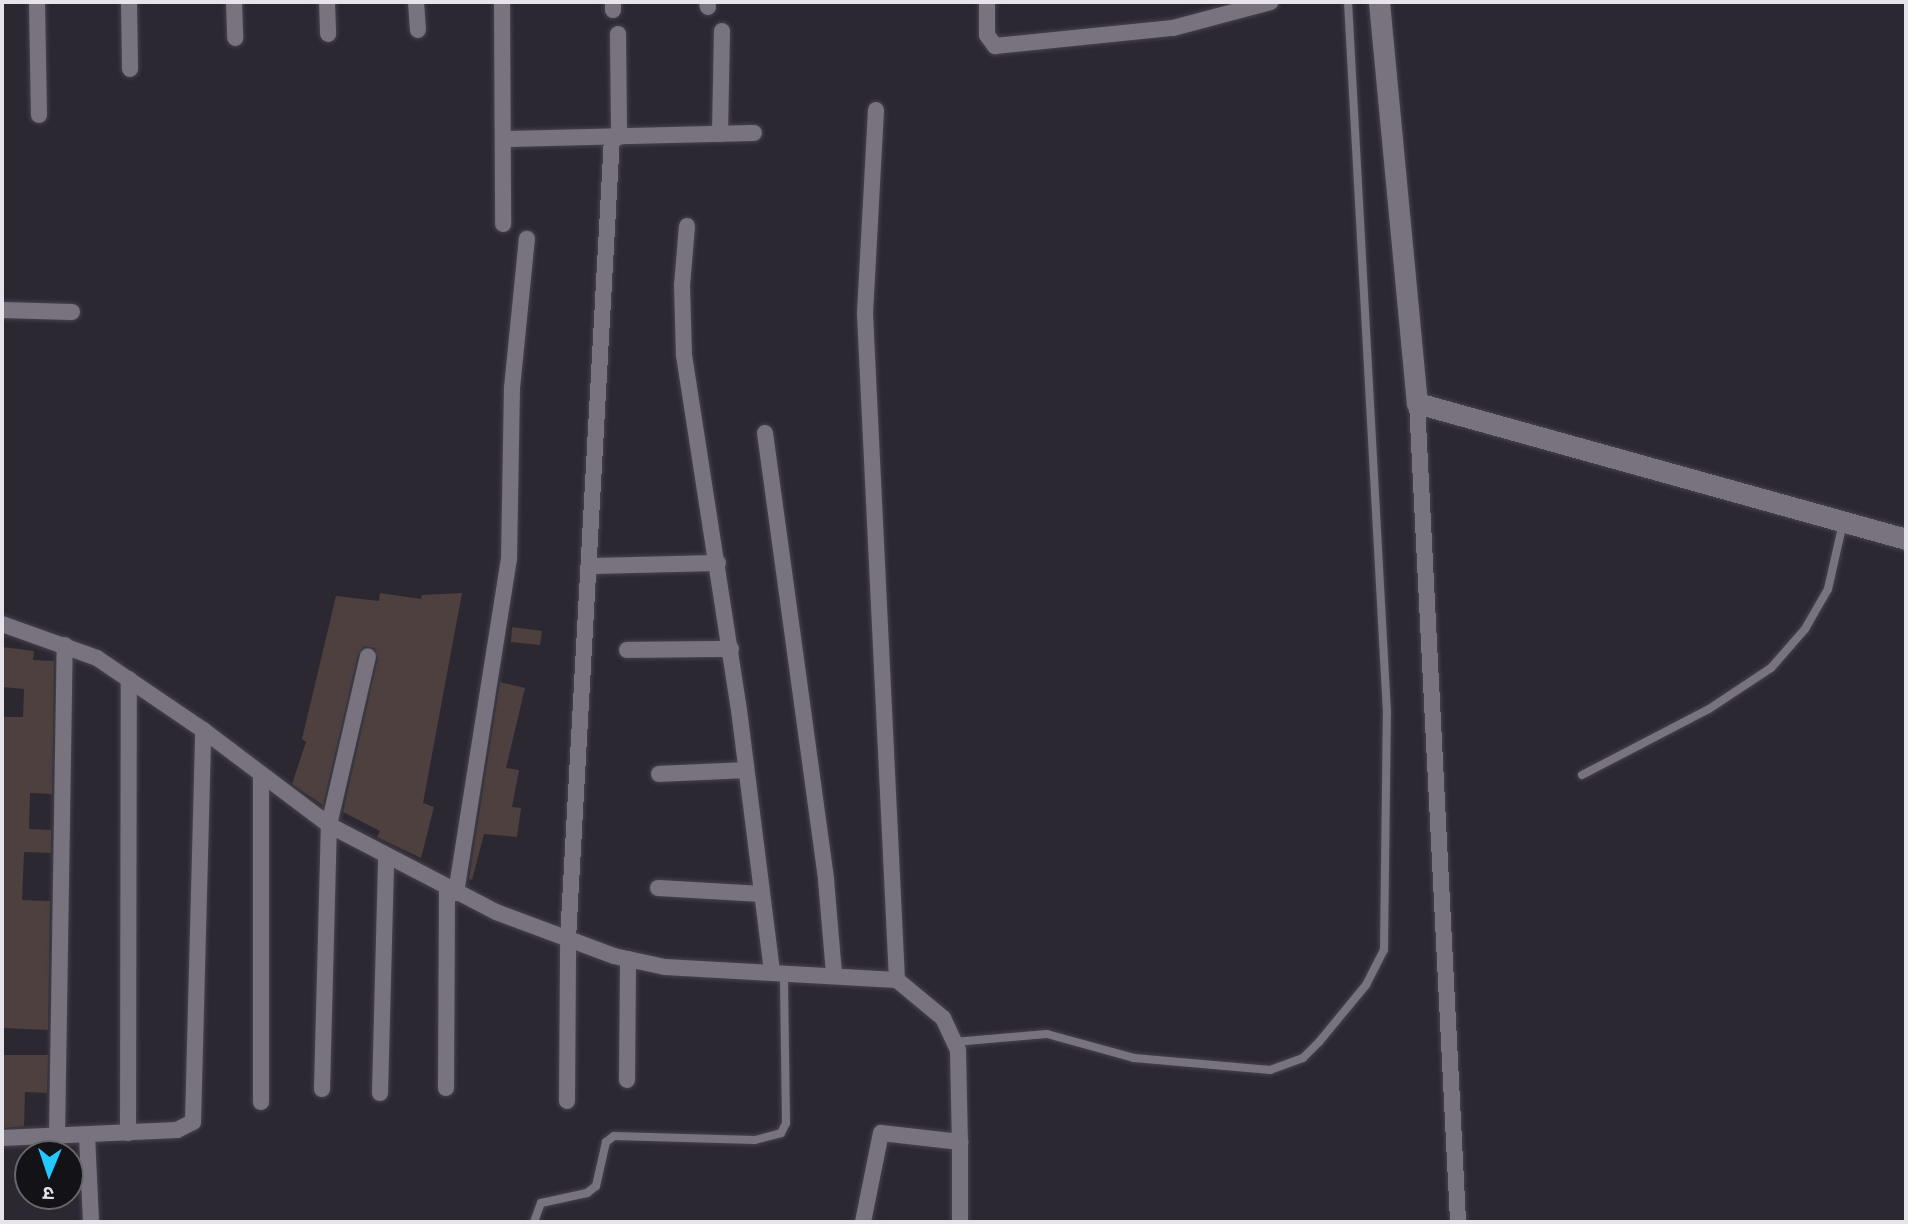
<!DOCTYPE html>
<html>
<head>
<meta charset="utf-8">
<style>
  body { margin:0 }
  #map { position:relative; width:1908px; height:1224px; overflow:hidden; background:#2c2832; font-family:"Noto Sans","Noto Sans Devanagari",sans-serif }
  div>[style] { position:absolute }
  .building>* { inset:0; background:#4e403e }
  .roads { filter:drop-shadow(0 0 2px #46434c) drop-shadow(0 0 2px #46434c) }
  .service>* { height:8px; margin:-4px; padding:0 4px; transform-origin:4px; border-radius:4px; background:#78737f }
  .minor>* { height:16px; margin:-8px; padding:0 8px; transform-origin:8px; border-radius:8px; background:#78737f }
  .tertiary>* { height:21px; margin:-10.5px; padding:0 10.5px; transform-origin:10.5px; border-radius:10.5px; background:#78737f }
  span { translate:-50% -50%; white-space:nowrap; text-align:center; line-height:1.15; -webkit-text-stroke:7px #131216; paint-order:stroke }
  .frame { position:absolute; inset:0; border:4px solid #e6e3ea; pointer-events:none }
  .north { position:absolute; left:14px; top:1140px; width:70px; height:70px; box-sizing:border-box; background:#131216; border:2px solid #67666b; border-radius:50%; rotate:182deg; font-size:19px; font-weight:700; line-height:28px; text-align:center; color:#e6e3ea }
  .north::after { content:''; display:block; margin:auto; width:24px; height:32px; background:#23c9fe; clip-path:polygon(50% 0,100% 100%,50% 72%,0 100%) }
</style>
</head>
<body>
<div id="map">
  <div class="building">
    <i style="clip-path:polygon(380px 593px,421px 599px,422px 595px,462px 593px,423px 803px,434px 807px,421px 858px,377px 837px,380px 831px,343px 812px,378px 658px,375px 648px,364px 646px,358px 654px,323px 805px,292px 784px,306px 742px,302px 739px,336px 596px,379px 601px)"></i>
    <i style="clip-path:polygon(512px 627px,542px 631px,540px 645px,511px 642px)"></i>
    <i style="clip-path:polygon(2px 647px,34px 651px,33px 660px,54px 661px,52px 794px,30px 793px,29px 829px,51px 830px,51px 853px,24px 852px,22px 900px,50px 901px,48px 1030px,2px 1028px,2px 717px,23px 717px,24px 689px,2px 687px)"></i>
    <i style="clip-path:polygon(500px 682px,525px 688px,506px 768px,519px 770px,512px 807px,521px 808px,517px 837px,484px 834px,472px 880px,469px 879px)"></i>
    <i style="clip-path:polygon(2px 1055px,48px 1055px,47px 1093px,25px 1092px,24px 1126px,2px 1128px)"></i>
  </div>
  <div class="roads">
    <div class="service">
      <i style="left:1582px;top:775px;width:143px;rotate:-27.5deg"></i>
      <i style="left:1709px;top:709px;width:74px;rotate:-33.5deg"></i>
      <i style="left:1771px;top:668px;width:52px;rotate:-48.9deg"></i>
      <i style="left:1805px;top:629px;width:46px;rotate:-60.1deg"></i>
      <i style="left:1828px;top:589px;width:68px;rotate:-77.2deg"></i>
      <i style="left:954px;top:1042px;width:93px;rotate:-4.9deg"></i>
      <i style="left:1047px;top:1034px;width:90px;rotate:15.4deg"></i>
      <i style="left:1134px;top:1058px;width:137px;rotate:5deg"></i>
      <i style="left:1270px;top:1070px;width:35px;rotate:-20deg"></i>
      <i style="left:1303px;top:1058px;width:23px;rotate:-45deg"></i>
      <i style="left:1319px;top:1042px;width:74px;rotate:-50.5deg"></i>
      <i style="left:1366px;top:985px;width:39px;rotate:-63deg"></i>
      <i style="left:1384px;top:950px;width:237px;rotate:-89.3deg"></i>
      <i style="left:1387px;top:713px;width:712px;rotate:-93.14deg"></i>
      <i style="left:534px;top:1222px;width:20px;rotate:-70deg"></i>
      <i style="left:541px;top:1203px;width:47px;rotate:-12.3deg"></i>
      <i style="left:587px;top:1193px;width:11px;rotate:-38deg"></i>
      <i style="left:596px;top:1186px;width:45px;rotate:-77.2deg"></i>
      <i style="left:606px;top:1142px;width:10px;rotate:-37deg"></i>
      <i style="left:614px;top:1136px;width:141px;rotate:1.6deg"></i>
      <i style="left:755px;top:1140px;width:27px;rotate:-15deg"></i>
      <i style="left:781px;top:1133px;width:11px;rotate:-63deg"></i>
      <i style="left:786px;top:1123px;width:151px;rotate:-90.8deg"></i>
    </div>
    <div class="minor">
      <i style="left:37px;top:2px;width:113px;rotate:89deg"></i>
      <i style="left:129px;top:2px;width:67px;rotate:89.1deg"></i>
      <i style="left:234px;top:2px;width:36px;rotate:88deg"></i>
      <i style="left:327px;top:2px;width:32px;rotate:88deg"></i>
      <i style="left:416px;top:2px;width:28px;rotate:86deg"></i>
      <i style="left:502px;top:2px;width:222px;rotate:89.7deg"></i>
      <i style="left:613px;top:2px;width:8px;rotate:90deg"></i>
      <i style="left:707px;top:2px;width:5px;rotate:79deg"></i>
      <i style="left:987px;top:2px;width:33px;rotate:90deg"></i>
      <i style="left:987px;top:35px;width:14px;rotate:54deg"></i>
      <i style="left:995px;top:46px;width:179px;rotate:-5.8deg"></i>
      <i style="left:1173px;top:28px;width:101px;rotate:-14.9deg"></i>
      <i style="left:618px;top:34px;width:103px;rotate:89.4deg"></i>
      <i style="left:876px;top:110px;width:204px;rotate:93.1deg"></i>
      <i style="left:865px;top:314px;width:667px;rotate:87.25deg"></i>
      <i style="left:720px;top:134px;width:103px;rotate:-88.9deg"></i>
      <i style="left:506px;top:139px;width:248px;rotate:-1.4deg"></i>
      <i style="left:687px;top:226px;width:59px;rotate:94.8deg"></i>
      <i style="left:682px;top:285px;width:70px;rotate:88.4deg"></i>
      <i style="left:684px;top:355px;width:359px;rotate:81.2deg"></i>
      <i style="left:739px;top:710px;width:264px;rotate:82.8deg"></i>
      <i style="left:2px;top:310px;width:70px;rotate:1.6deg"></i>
      <i style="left:1417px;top:403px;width:820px;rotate:87.13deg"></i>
      <i style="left:765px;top:433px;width:451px;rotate:82.2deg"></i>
      <i style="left:826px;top:880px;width:94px;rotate:85.1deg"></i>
      <i style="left:591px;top:566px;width:127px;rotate:-1.4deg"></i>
      <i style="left:2px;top:624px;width:101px;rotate:19.7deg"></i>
      <i style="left:97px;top:658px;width:128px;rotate:34.2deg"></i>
      <i style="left:203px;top:730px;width:158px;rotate:37deg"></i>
      <i style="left:329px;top:825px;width:188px;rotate:27.5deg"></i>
      <i style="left:496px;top:912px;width:126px;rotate:20.4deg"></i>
      <i style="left:614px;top:956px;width:52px;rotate:12.2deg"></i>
      <i style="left:665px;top:967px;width:232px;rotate:3.2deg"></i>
      <i style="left:897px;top:980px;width:60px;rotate:39.6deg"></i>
      <i style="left:943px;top:1018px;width:35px;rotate:65deg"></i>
      <i style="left:958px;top:1050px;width:92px;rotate:88.8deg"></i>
      <i style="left:627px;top:650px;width:104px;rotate:-0.6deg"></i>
      <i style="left:659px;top:774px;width:87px;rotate:-2.6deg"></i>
      <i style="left:658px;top:888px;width:104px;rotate:3.3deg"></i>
      <i style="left:456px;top:893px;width:338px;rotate:-81deg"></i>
      <i style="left:509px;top:559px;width:171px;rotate:-89deg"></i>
      <i style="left:512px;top:388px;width:150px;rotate:-84.3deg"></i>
      <i style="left:627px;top:1080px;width:121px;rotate:-89.5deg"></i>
      <i style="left:446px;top:1088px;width:198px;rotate:-89.7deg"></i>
      <i style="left:322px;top:1089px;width:264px;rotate:-88.5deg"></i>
      <i style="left:329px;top:825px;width:173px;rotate:-77deg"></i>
      <i style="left:380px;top:1093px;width:237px;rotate:-88.5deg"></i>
      <i style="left:567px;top:1101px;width:162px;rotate:-89.6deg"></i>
      <i style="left:568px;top:939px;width:802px;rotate:-86.86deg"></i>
      <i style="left:261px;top:1102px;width:325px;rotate:-90deg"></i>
      <i style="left:128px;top:1133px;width:454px;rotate:-89.9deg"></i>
      <i style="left:57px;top:1136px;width:491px;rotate:-89.1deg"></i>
      <i style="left:87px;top:1136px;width:86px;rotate:87.3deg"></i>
      <i style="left:2px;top:1138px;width:175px;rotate:-2.6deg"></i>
      <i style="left:177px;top:1130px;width:18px;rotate:-27deg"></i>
      <i style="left:193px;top:1122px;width:392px;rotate:-88.5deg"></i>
      <i style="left:863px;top:1222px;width:91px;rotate:-78.6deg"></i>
      <i style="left:881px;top:1133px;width:80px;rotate:6.5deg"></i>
      <i style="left:960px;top:1142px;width:80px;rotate:90deg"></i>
    </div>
    <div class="tertiary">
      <i style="left:1379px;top:2px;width:403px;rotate:84.6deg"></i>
      <i style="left:1417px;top:403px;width:508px;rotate:15.54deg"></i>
    </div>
  </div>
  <div class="frame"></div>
  <div class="north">उ</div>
</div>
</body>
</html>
